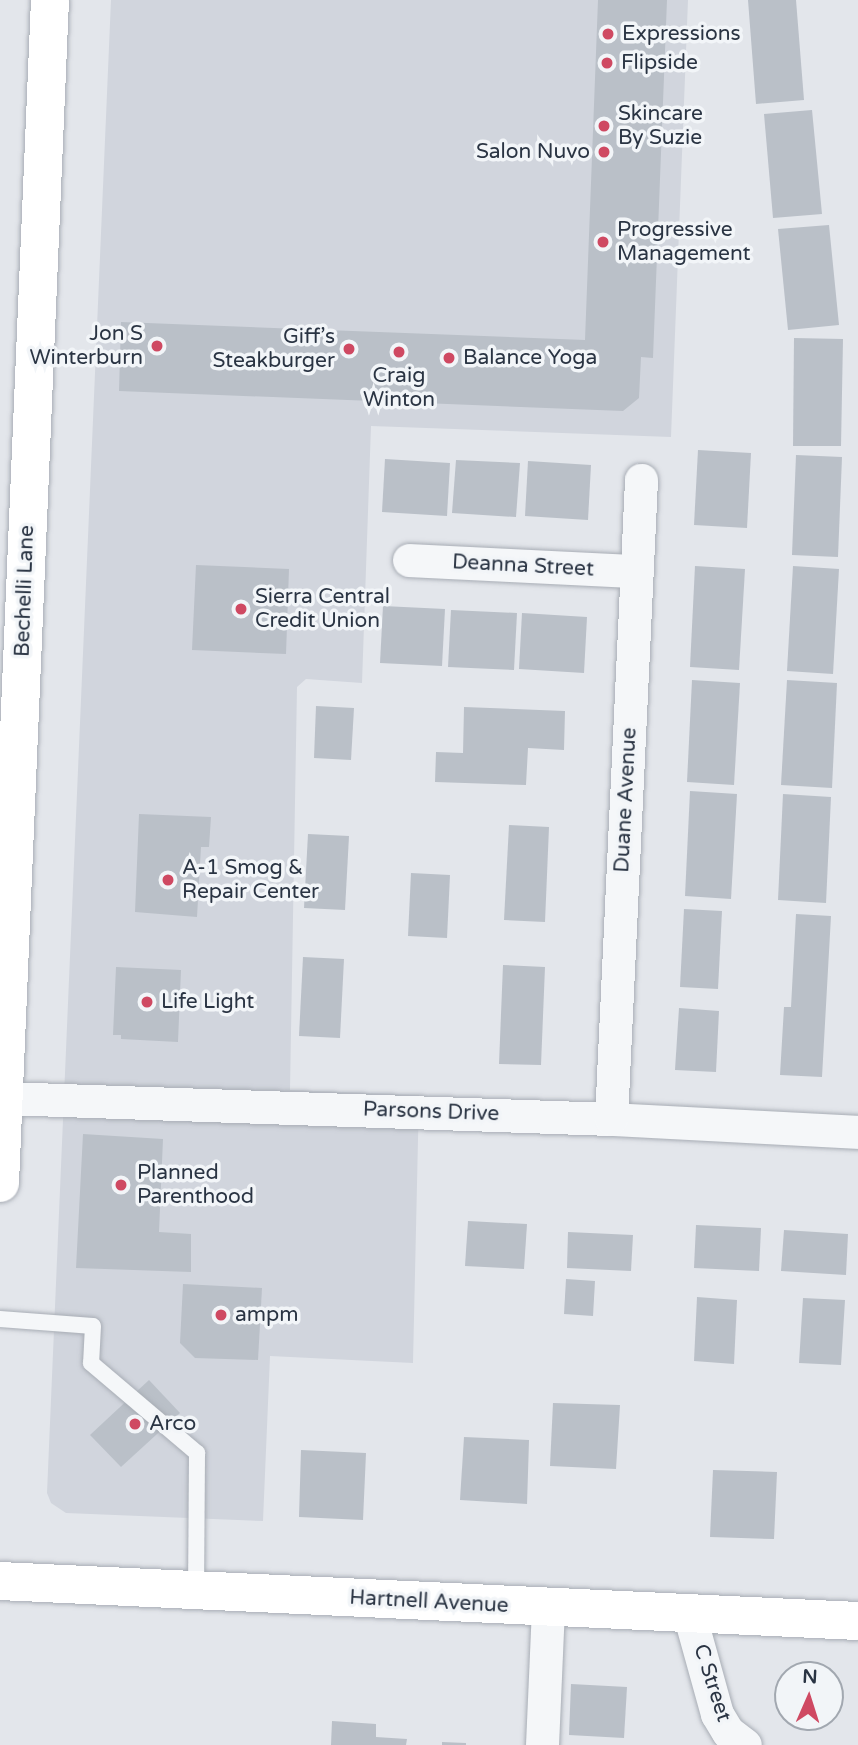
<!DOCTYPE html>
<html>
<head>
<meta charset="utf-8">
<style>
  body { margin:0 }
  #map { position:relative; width:858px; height:1745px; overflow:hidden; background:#e3e6eb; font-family:"Varela Round",sans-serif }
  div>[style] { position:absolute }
  .built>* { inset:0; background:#d1d5dd }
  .building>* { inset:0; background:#bac0c8 }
  .roads { filter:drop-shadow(0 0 2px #a8adb5) drop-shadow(0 0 2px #a8adb5) }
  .lane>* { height:16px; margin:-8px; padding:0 8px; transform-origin:8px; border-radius:8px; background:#f5f7f9 }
  .street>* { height:33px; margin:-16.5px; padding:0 16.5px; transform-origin:16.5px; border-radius:16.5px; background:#f5f7f9 }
  .secondary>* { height:38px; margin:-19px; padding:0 19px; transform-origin:19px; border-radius:19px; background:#fff }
  .dots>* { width:19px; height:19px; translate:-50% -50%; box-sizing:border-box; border:4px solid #f2f5f8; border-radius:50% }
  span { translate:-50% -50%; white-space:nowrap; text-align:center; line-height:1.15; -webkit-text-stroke:7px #f2f5f8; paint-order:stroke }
  .poi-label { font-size:21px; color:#2a3443 }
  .left { translate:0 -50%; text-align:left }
  .right { translate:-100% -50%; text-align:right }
  .street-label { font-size:21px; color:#2a3443 }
  .north { position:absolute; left:774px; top:1661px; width:70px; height:70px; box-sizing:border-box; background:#f2f5f8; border:2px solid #a2a8b0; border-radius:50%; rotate:3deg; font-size:19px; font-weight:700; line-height:28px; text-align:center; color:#2a3443 }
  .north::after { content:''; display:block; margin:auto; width:24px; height:32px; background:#cf4962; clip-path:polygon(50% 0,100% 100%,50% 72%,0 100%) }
</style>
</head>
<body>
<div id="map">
  <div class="built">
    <i style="clip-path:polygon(111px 0,688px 0,671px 437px,371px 426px,362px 683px,306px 679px,297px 687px,290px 1090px,419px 1095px,413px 1363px,270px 1356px,263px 1521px,66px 1513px,51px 1503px,47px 1493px)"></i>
  </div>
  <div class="building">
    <i style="clip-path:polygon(598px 0,667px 0,653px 358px,641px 357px,639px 398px,623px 411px,119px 391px,121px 322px,585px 340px)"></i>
    <i style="clip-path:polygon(748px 0,796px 0,804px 100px,756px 104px)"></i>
    <i style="clip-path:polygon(812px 110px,822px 214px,773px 218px,764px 114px)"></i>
    <i style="clip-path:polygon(829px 225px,839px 325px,788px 330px,778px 229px)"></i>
    <i style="clip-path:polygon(794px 338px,843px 339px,841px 446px,793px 446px)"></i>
    <i style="clip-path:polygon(698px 450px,751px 453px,747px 528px,694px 525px)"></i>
    <i style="clip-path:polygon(796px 455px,842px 457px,838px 557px,792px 555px)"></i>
    <i style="clip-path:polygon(385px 459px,450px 463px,447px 516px,382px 512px)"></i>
    <i style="clip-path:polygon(456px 460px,520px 463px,516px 517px,452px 513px)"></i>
    <i style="clip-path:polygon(528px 461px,591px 465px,588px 520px,525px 516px)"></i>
    <i style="clip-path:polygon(196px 565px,289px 569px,286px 654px,192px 650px)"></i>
    <i style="clip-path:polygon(695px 566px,745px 569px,739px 670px,690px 667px)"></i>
    <i style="clip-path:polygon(793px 566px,839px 569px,833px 674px,787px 671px)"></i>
    <i style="clip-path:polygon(383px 606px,445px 609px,442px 666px,380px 663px)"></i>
    <i style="clip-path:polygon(451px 610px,517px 613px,514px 670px,448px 667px)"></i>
    <i style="clip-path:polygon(522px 613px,587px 617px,584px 673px,519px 669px)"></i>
    <i style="clip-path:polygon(692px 680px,740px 683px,734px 785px,687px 782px)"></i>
    <i style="clip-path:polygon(787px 680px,837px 683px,832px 788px,781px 785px)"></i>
    <i style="clip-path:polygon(316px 706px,354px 708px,351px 760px,314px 758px)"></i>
    <i style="clip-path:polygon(464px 707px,565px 711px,564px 750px,528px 748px,526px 785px,435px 782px,436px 752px,463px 753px)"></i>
    <i style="clip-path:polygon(690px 791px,737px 794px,731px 899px,685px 896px)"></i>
    <i style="clip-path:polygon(783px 794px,831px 797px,826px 903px,778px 900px)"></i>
    <i style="clip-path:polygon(139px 814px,211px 817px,209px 847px,201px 847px,197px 917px,135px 912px)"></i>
    <i style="clip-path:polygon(509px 825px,549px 827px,545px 922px,504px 920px)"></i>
    <i style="clip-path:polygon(308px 834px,349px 836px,345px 910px,304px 908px)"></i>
    <i style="clip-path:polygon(411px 873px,450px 875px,447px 938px,408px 936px)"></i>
    <i style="clip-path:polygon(684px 909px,722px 911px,718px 989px,680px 987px)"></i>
    <i style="clip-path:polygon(796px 914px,831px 916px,822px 1077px,780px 1075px,784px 1007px,791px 1007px)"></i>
    <i style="clip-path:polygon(303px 957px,344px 959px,340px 1038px,299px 1036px)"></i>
    <i style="clip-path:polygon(503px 965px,545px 967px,541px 1065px,499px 1064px)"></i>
    <i style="clip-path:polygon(116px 967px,181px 970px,178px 1042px,121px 1039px,121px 1035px,113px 1035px)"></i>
    <i style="clip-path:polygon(679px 1008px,719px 1011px,716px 1072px,675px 1070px)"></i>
    <i style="clip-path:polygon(83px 1134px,163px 1139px,159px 1232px,191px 1234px,191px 1272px,76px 1268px)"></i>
    <i style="clip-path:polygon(468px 1221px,527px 1224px,524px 1269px,465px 1266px)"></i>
    <i style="clip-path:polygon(696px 1225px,761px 1228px,759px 1271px,694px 1268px)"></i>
    <i style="clip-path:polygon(784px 1230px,848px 1234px,846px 1275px,781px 1271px)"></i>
    <i style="clip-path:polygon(568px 1232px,633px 1235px,631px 1271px,567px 1268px)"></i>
    <i style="clip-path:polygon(566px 1279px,595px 1281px,593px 1316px,564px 1314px)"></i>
    <i style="clip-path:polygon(183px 1284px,262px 1288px,258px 1360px,195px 1358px,180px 1343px)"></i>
    <i style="clip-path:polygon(697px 1297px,737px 1300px,734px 1364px,694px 1361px)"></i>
    <i style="clip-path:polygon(803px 1298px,845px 1300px,841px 1365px,799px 1363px)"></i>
    <i style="clip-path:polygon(149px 1380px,180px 1413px,121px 1467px,90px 1435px)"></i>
    <i style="clip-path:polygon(553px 1403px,620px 1405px,616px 1469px,550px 1466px)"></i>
    <i style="clip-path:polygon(464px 1437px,529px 1440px,527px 1504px,460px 1500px)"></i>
    <i style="clip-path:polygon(301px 1450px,366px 1453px,363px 1520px,299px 1517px)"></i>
    <i style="clip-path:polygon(713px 1470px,777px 1472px,774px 1539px,710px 1537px)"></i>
    <i style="clip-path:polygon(571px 1684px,627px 1687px,624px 1738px,569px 1735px)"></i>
    <i style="clip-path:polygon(332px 1721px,376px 1724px,376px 1737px,407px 1739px,406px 1745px,331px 1745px)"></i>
    <i style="clip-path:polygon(442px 1742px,466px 1743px,466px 1745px,442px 1745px)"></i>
  </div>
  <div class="roads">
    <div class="lane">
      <i style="left:0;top:1319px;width:93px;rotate:4.3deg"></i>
      <i style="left:93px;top:1326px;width:37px;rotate:93deg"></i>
      <i style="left:91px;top:1363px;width:139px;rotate:40.3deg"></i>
      <i style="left:197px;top:1453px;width:137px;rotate:90.4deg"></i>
    </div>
    <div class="street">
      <i style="left:409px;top:560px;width:227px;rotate:2.8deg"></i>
      <i style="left:4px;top:1098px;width:607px;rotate:1.98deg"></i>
      <i style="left:611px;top:1119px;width:247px;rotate:3deg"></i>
      <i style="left:611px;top:1119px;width:640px;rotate:-87.31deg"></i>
      <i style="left:689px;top:1613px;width:105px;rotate:74.5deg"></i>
      <i style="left:717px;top:1714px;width:21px;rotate:59deg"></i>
      <i style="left:728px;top:1732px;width:21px;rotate:37deg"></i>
      <i style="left:542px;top:1745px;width:138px;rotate:-87.5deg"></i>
    </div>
    <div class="secondary">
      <i style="left:0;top:1183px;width:1184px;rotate:-87.58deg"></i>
      <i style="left:0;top:1581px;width:859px;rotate:2.67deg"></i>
    </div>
  </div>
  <div class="dots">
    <i style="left:608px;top:34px;background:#cf4962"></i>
    <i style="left:607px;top:63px;background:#cf4962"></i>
    <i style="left:604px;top:126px;background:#cf4962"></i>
    <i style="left:604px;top:152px;background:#cf4962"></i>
    <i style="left:603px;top:242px;background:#cf4962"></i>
    <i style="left:157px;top:346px;background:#cf4962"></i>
    <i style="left:349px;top:349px;background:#cf4962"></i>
    <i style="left:399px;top:352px;background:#cf4962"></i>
    <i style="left:449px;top:358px;background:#cf4962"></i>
    <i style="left:241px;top:609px;background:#cf4962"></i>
    <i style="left:168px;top:880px;background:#cf4962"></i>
    <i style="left:147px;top:1002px;background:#cf4962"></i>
    <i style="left:121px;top:1185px;background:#cf4962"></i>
    <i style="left:221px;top:1315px;background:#cf4962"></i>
    <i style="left:135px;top:1424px;background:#cf4962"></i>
  </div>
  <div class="poi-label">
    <span class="left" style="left:622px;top:34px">Expressions</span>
    <span class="left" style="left:621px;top:63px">Flipside</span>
    <span class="left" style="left:618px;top:126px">Skincare<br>By Suzie</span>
    <span class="right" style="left:590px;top:152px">Salon Nuvo</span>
    <span class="left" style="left:617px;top:242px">Progressive<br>Management</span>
    <span class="right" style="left:143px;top:346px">Jon S<br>Winterburn</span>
    <span class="right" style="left:335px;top:349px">Giff’s<br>Steakburger</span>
    <span class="left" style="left:463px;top:358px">Balance Yoga</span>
    <span style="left:399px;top:388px">Craig<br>Winton</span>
    <span class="left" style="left:255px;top:609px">Sierra Central<br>Credit Union</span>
    <span class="left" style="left:182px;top:880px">A-1 Smog &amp;<br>Repair Center</span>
    <span class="left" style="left:161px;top:1002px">Life Light</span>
    <span class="left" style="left:137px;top:1185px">Planned<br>Parenthood</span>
    <span class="left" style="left:235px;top:1315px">ampm</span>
    <span class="left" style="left:149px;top:1424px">Arco</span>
  </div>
  <div class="street-label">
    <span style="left:523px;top:566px;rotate:3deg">Deanna Street</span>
    <span style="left:25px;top:591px;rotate:-88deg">Bechelli Lane</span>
    <span style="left:626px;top:800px;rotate:-87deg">Duane Avenue</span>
    <span style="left:431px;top:1112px;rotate:2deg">Parsons Drive</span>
    <span style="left:429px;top:1602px;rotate:3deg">Hartnell Avenue</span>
    <span style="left:712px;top:1683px;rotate:72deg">C Street</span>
  </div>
  <div class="north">N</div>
</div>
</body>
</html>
